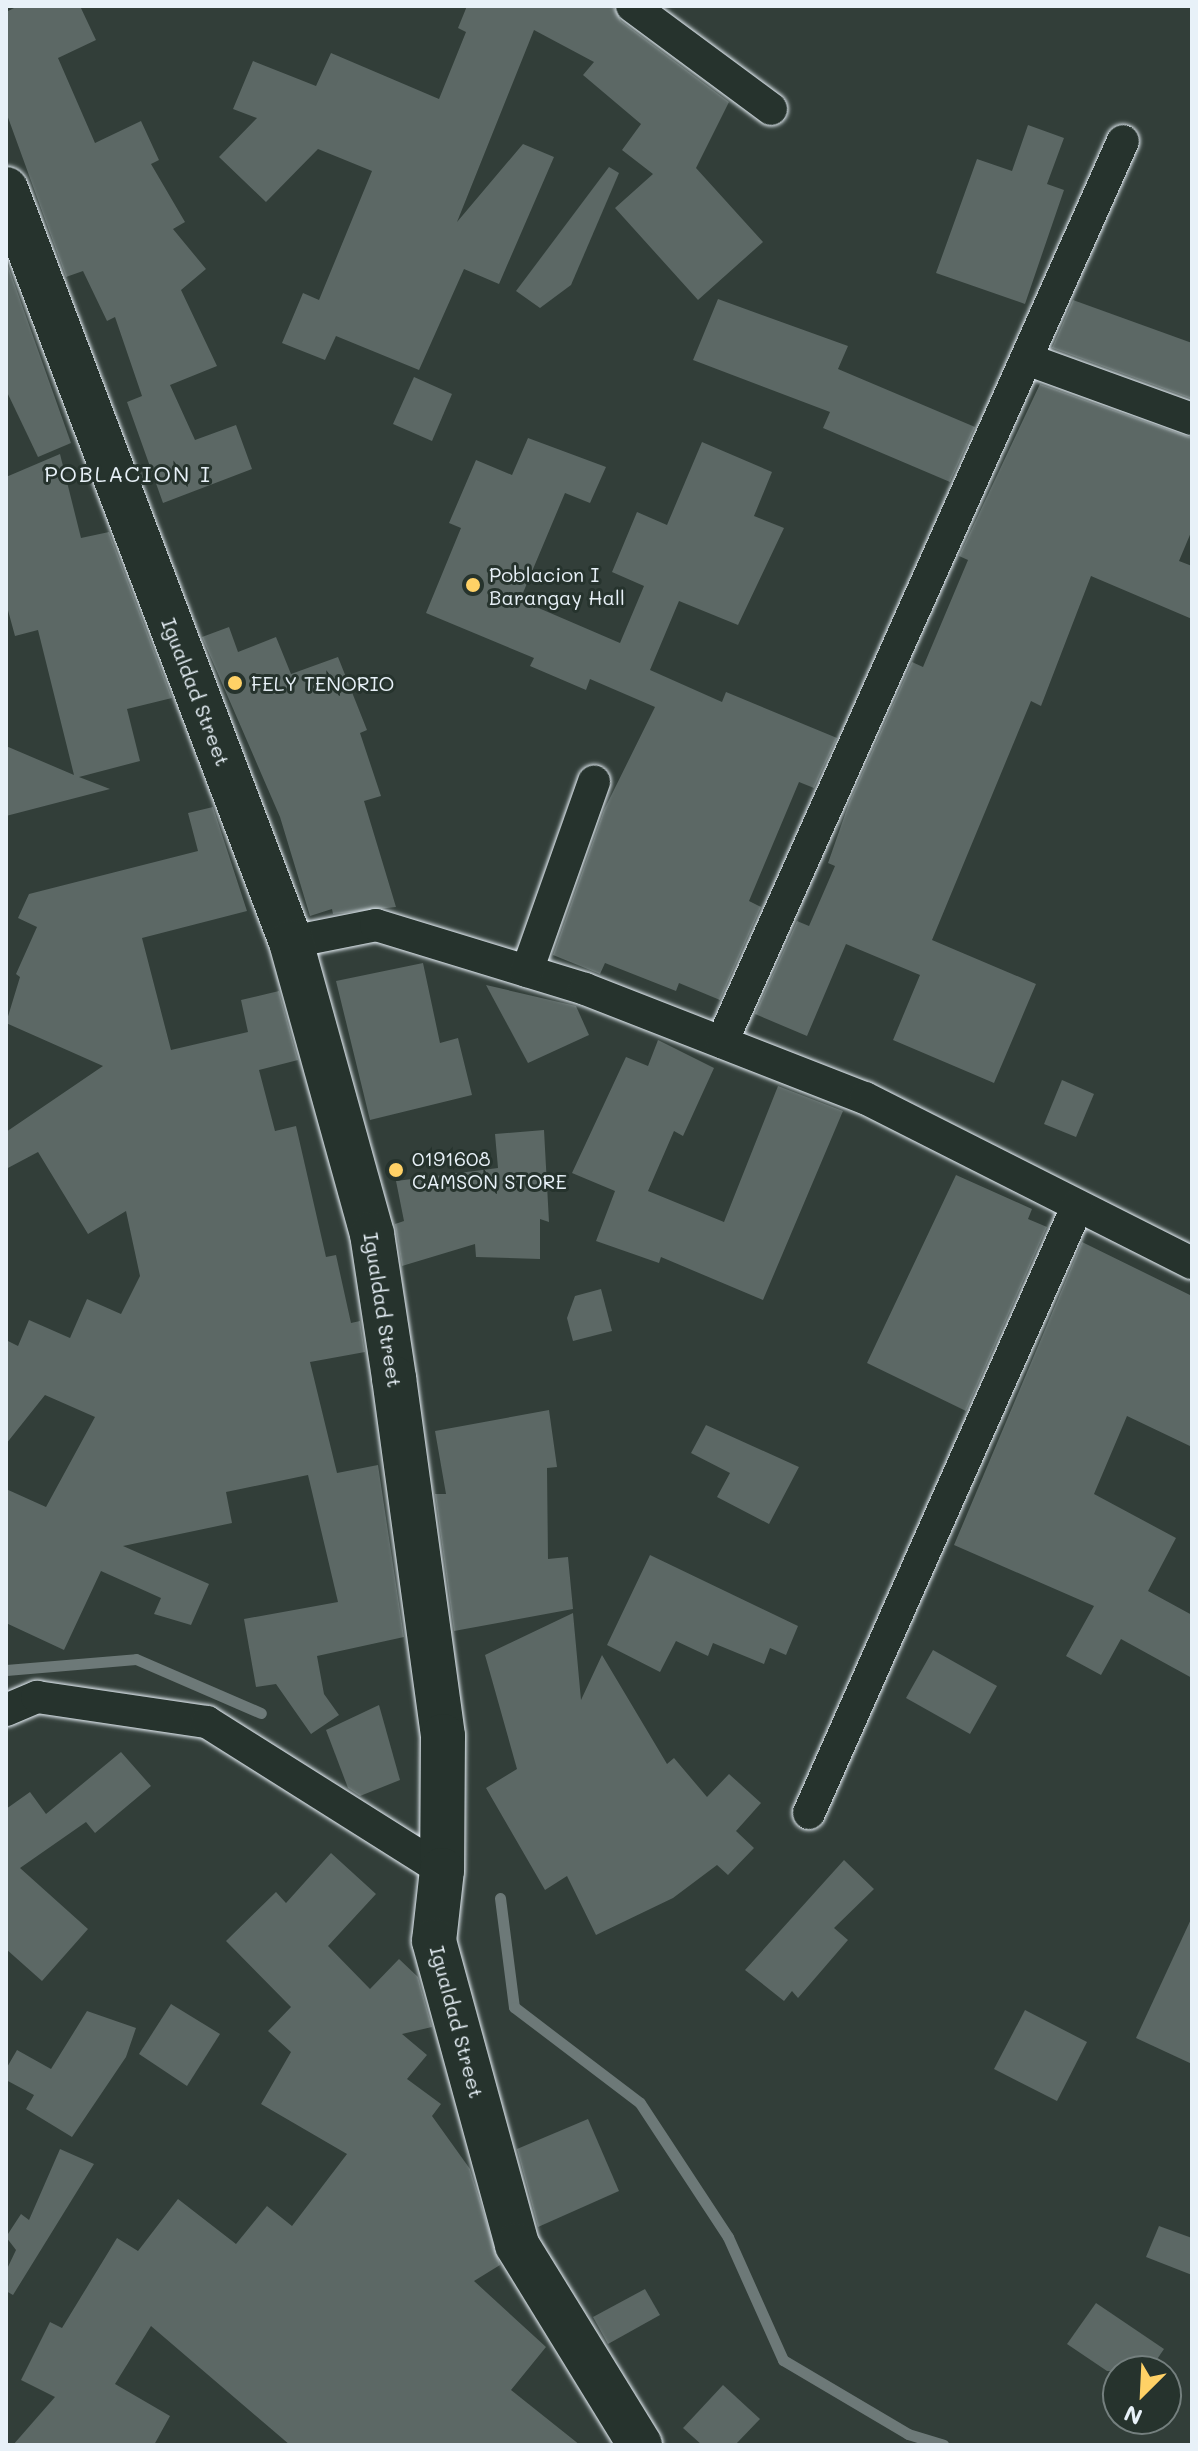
<!DOCTYPE html>
<html>
<head>
<meta charset="utf-8">
<style>
  body { margin:0 }
  #map { position:relative; width:1198px; height:2451px; overflow:hidden; background:#323e39; font-family:Mali,sans-serif }
  div>[style] { position:absolute }
  .stream>* { height:11px; margin:-5.5px; padding:0 5.5px; transform-origin:5.5px; border-radius:5.5px; background:#6d7978 }
  .building>* { inset:0; background:#5c6865 }
  .roads { filter:drop-shadow(0 0 2px #e8f1f8) drop-shadow(0 0 2px #e8f1f8) }
  .street>* { height:32px; margin:-16px; padding:0 16px; transform-origin:16px; border-radius:16px; background:#26332d }
  .secondary>* { height:44px; margin:-22px; padding:0 22px; transform-origin:22px; border-radius:22px; background:#26332d }
  .dots>* { width:22px; height:22px; translate:-50% -50%; box-sizing:border-box; border:4px solid #26332d; border-radius:50% }
  span { translate:-50% -50%; white-space:nowrap; text-align:center; line-height:1.15; -webkit-text-stroke:6px #26332d; paint-order:stroke }
  .poi-label { font-size:20px; color:#e8f1f8 }
  .left { translate:0 -50%; text-align:left }
  .street-label { font-size:20px; color:#e8f1f8 }
  .neighbourhood-label { font-size:22px; color:#e8f1f8; letter-spacing:2px }
  .frame { position:absolute; inset:0; border:8px solid #e8f1f8; pointer-events:none }
  .north { position:absolute; left:1102px; top:2355px; width:80px; height:80px; box-sizing:border-box; background:#26332d; border:2px solid #747f7e; border-radius:50%; rotate:204deg; font-size:22px; font-weight:700; line-height:32px; text-align:center; color:#e8f1f8 }
  .north::after { content:''; display:block; margin:auto; width:28px; height:36px; background:#ffd166; clip-path:polygon(50% 0,100% 100%,50% 72%,0 100%) }
</style>
</head>
<body>
<div id="map">
  <div class="stream">
    <i style="left:6px;top:1670px;width:130px;rotate:-4.8deg"></i>
    <i style="left:136px;top:1659px;width:136px;rotate:23.4deg"></i>
    <i style="left:500px;top:1898px;width:110px;rotate:82.7deg"></i>
    <i style="left:514px;top:2007px;width:158px;rotate:37.3deg"></i>
    <i style="left:640px;top:2103px;width:160px;rotate:56.7deg"></i>
    <i style="left:728px;top:2237px;width:135px;rotate:65.9deg"></i>
    <i style="left:783px;top:2360px;width:145px;rotate:30.6deg"></i>
    <i style="left:908px;top:2434px;width:37px;rotate:17deg"></i>
  </div>
  <div class="building">
    <i style="clip-path:polygon(18px 6px,80px 6px,96px 40px,58px 58px,95px 143px,141px 121px,159px 160px,151px 164px,185px 222px,173px 229px,206px 269px,181px 290px,217px 366px,170px 385px,195px 440px,236px 425px,252px 469px,163px 503px,127px 402px,142px 396px,115px 317px,107px 321px,83px 271px,66px 277px,6px 112px,6px 12px)"></i>
    <i style="clip-path:polygon(467px 6px,613px 6px,621px 21px,729px 102px,696px 168px,763px 242px,698px 300px,615px 208px,653px 174px,622px 150px,641px 124px,583px 75px,594px 62px,534px 30px,457px 222px,523px 144px,554px 157px,499px 284px,464px 269px,419px 370px,336px 336px,325px 360px,282px 343px,303px 293px,319px 300px,372px 171px,318px 149px,266px 202px,219px 157px,257px 118px,233px 109px,253px 61px,316px 86px,331px 53px,439px 99px,466px 32px,458px 28px)"></i>
    <i style="clip-path:polygon(1028px 125px,1064px 138px,1047px 184px,1064px 190px,1025px 304px,936px 273px,977px 159px,1012px 171px)"></i>
    <i style="clip-path:polygon(609px 167px,619px 173px,571px 285px,540px 308px,516px 291px)"></i>
    <i style="clip-path:polygon(6px 260px,71px 443px,38px 457px,6px 390px)"></i>
    <i style="clip-path:polygon(718px 299px,848px 346px,838px 369px,975px 427px,950px 482px,823px 428px,830px 412px,693px 360px)"></i>
    <i style="clip-path:polygon(1073px 300px,1192px 343px,1192px 399px,1052px 348px)"></i>
    <i style="clip-path:polygon(414px 377px,452px 394px,432px 441px,393px 424px)"></i>
    <i style="clip-path:polygon(1040px 384px,1192px 438px,1192px 530px,1179px 561px,1192px 566px,1192px 619px,1091px 576px,1041px 706px,1031px 701px,932px 940px,1036px 984px,994px 1083px,893px 1040px,920px 975px,846px 944px,807px 1036px,755px 1014px,797px 921px,809px 926px,835px 866px,828px 863px,849px 803px,912px 662px,923px 667px,968px 560px,959px 556px)"></i>
    <i style="clip-path:polygon(528px 438px,606px 467px,590px 503px,565px 493px,520px 600px,620px 643px,644px 586px,612px 572px,637px 512px,667px 525px,702px 442px,772px 472px,754px 516px,784px 528px,738px 625px,679px 601px,650px 670px,722px 702px,726px 692px,837px 738px,814px 788px,799px 782px,749px 901px,761px 907px,720px 1000px,679px 983px,676px 991px,605px 963px,600px 974px,553px 955px,604px 810px,655px 707px,590px 679px,586px 690px,530px 666px,534px 658px,426px 613px,461px 528px,449px 523px,476px 460px,512px 475px)"></i>
    <i style="clip-path:polygon(60px 454px,81px 538px,109px 532px,172px 698px,127px 709px,140px 761px,79px 777px,110px 789px,6px 816px,6px 746px,74px 775px,38px 630px,15px 636px,6px 603px,6px 477px)"></i>
    <i style="clip-path:polygon(229px 627px,238px 652px,276px 637px,291px 674px,338px 657px,367px 730px,360px 733px,381px 796px,364px 801px,396px 907px,333px 914px,332px 909px,310px 916px,280px 817px,202px 637px)"></i>
    <i style="clip-path:polygon(213px 807px,247px 911px,142px 938px,171px 1050px,248px 1032px,241px 1000px,279px 991px,298px 1060px,259px 1070px,275px 1131px,296px 1126px,326px 1257px,336px 1255px,351px 1323px,360px 1321px,365px 1352px,310px 1362px,337px 1473px,378px 1465px,404px 1637px,317px 1656px,324px 1694px,339px 1715px,311px 1734px,276px 1684px,256px 1687px,244px 1619px,338px 1602px,308px 1475px,226px 1492px,232px 1523px,123px 1546px,209px 1584px,191px 1625px,154px 1614px,161px 1598px,101px 1571px,64px 1650px,6px 1623px,6px 1489px,46px 1507px,95px 1417px,45px 1395px,6px 1444px,6px 1340px,18px 1346px,29px 1320px,70px 1338px,87px 1299px,121px 1314px,140px 1276px,126px 1211px,88px 1234px,38px 1152px,6px 1169px,6px 1132px,103px 1066px,6px 1023px,20px 977px,16px 974px,37px 927px,18px 918px,29px 894px,198px 851px,188px 813px)"></i>
    <i style="clip-path:polygon(423px 963px,440px 1043px,458px 1038px,472px 1095px,370px 1120px,336px 981px)"></i>
    <i style="clip-path:polygon(486px 985px,576px 1006px,589px 1035px,528px 1063px)"></i>
    <i style="clip-path:polygon(658px 1040px,714px 1068px,683px 1136px,674px 1131px,648px 1191px,724px 1222px,778px 1086px,843px 1111px,763px 1300px,661px 1257px,659px 1263px,596px 1241px,615px 1191px,572px 1173px,626px 1057px,648px 1066px)"></i>
    <i style="clip-path:polygon(1062px 1080px,1094px 1094px,1076px 1137px,1044px 1124px)"></i>
    <i style="clip-path:polygon(544px 1130px,549px 1222px,540px 1219px,540px 1259px,476px 1257px,475px 1244px,402px 1266px,395px 1224px,404px 1221px,396px 1181px,498px 1168px,495px 1134px)"></i>
    <i style="clip-path:polygon(956px 1175px,1032px 1209px,1028px 1219px,1047px 1227px,966px 1411px,867px 1363px)"></i>
    <i style="clip-path:polygon(1082px 1242px,1192px 1296px,1192px 1447px,1127px 1416px,1094px 1494px,1176px 1538px,1148px 1591px,1192px 1615px,1192px 1678px,1121px 1639px,1101px 1675px,1066px 1656px,1094px 1606px,954px 1545px)"></i>
    <i style="clip-path:polygon(601px 1289px,612px 1331px,573px 1341px,567px 1318px,575px 1296px)"></i>
    <i style="clip-path:polygon(549px 1410px,557px 1467px,547px 1468px,548px 1559px,568px 1557px,573px 1609px,454px 1631px,435px 1494px,446px 1494px,435px 1431px)"></i>
    <i style="clip-path:polygon(706px 1425px,799px 1467px,769px 1524px,717px 1497px,730px 1473px,691px 1453px)"></i>
    <i style="clip-path:polygon(650px 1555px,798px 1626px,786px 1655px,770px 1648px,764px 1664px,713px 1643px,708px 1656px,676px 1641px,660px 1672px,607px 1645px)"></i>
    <i style="clip-path:polygon(573px 1613px,581px 1700px,602px 1655px,667px 1764px,674px 1758px,707px 1797px,729px 1774px,761px 1803px,736px 1831px,754px 1848px,728px 1875px,717px 1865px,673px 1898px,596px 1935px,567px 1876px,545px 1890px,486px 1788px,517px 1769px,485px 1655px)"></i>
    <i style="clip-path:polygon(933px 1650px,997px 1686px,970px 1734px,906px 1698px)"></i>
    <i style="clip-path:polygon(379px 1705px,400px 1780px,360px 1796px,348px 1788px,326px 1730px)"></i>
    <i style="clip-path:polygon(121px 1752px,151px 1786px,95px 1833px,86px 1822px,20px 1868px,88px 1929px,42px 1981px,6px 1949px,6px 1809px,30px 1792px,46px 1814px)"></i>
    <i style="clip-path:polygon(331px 1853px,376px 1894px,328px 1946px,370px 1989px,399px 1959px,418px 1977px,432px 2027px,402px 2034px,427px 2055px,407px 2079px,441px 2104px,432px 2116px,470px 2169px,500px 2265px,474px 2281px,546px 2347px,511px 2390px,580px 2445px,290px 2445px,151px 2326px,115px 2384px,170px 2416px,154px 2445px,13px 2445px,55px 2397px,21px 2380px,50px 2322px,62px 2328px,117px 2238px,138px 2251px,178px 2199px,236px 2244px,267px 2206px,292px 2226px,347px 2154px,261px 2104px,291px 2052px,268px 2031px,291px 2007px,226px 1941px,276px 1892px,286px 1903px)"></i>
    <i style="clip-path:polygon(844px 1860px,874px 1889px,834px 1928px,848px 1940px,798px 1998px,792px 1991px,784px 2001px,745px 1970px)"></i>
    <i style="clip-path:polygon(1192px 1917px,1192px 2064px,1136px 2038px)"></i>
    <i style="clip-path:polygon(171px 2004px,220px 2034px,187px 2086px,139px 2054px)"></i>
    <i style="clip-path:polygon(1025px 2010px,1087px 2042px,1057px 2101px,994px 2069px)"></i>
    <i style="clip-path:polygon(87px 2011px,136px 2028px,126px 2057px,72px 2137px,26px 2109px,34px 2095px,6px 2080px,6px 2069px,17px 2050px,51px 2069px)"></i>
    <i style="clip-path:polygon(588px 2119px,619px 2191px,538px 2227px,517px 2149px)"></i>
    <i style="clip-path:polygon(60px 2149px,94px 2164px,13px 2295px,6px 2291px,6px 2271px,16px 2250px,6px 2237px,21px 2214px,29px 2220px)"></i>
    <i style="clip-path:polygon(1159px 2226px,1192px 2238px,1192px 2275px,1146px 2257px)"></i>
    <i style="clip-path:polygon(645px 2289px,660px 2315px,608px 2344px,593px 2317px)"></i>
    <i style="clip-path:polygon(1096px 2303px,1164px 2349px,1149px 2371px,1107px 2371px,1067px 2344px)"></i>
    <i style="clip-path:polygon(723px 2385px,760px 2419px,735px 2445px,702px 2445px,683px 2428px)"></i>
  </div>
  <div class="roads">
    <div class="street">
      <i style="left:632px;top:6px;width:173px;rotate:36.5deg"></i>
      <i style="left:1029px;top:360px;width:173px;rotate:19.9deg"></i>
      <i style="left:291px;top:942px;width:87px;rotate:-11.3deg"></i>
      <i style="left:376px;top:925px;width:219px;rotate:17deg"></i>
      <i style="left:585px;top:989px;width:300px;rotate:21.3deg"></i>
      <i style="left:865px;top:1098px;width:366px;rotate:26.8deg"></i>
      <i style="left:527px;top:971px;width:201px;rotate:-70.5deg"></i>
      <i style="left:722px;top:1042px;width:986px;rotate:-66.01deg"></i>
      <i style="left:6px;top:1710px;width:34px;rotate:-23deg"></i>
      <i style="left:37px;top:1697px;width:172px;rotate:8.4deg"></i>
      <i style="left:207px;top:1722px;width:278px;rotate:32.2deg"></i>
      <i style="left:809px;top:1813px;width:663px;rotate:-66.14deg"></i>
    </div>
    <div class="secondary">
      <i style="left:6px;top:189px;width:805px;rotate:69.27deg"></i>
      <i style="left:291px;top:942px;width:303px;rotate:74.5deg"></i>
      <i style="left:372px;top:1234px;width:146px;rotate:81.3deg"></i>
      <i style="left:394px;top:1378px;width:361px;rotate:82.2deg"></i>
      <i style="left:443px;top:1736px;width:134px;rotate:90.4deg"></i>
      <i style="left:442px;top:1870px;width:71px;rotate:96.4deg"></i>
      <i style="left:434px;top:1941px;width:315px;rotate:74.7deg"></i>
      <i style="left:517px;top:2245px;width:235px;rotate:58.4deg"></i>
    </div>
  </div>
  <div class="dots">
    <i style="left:473px;top:585px;background:#ffd166"></i>
    <i style="left:235px;top:683px;background:#ffd166"></i>
    <i style="left:396px;top:1170px;background:#ffd166"></i>
  </div>
  <div class="poi-label">
    <span class="left" style="left:489px;top:586px">Poblacion I<br>Barangay Hall</span>
    <span class="left" style="left:251px;top:683px">FELY TENORIO</span>
    <span class="left" style="left:412px;top:1170px">0191608<br>CAMSON STORE</span>
  </div>
  <div class="street-label">
    <span style="left:196px;top:692px;rotate:69deg">Igualdad Street</span>
    <span style="left:383px;top:1310px;rotate:81deg">Igualdad Street</span>
    <span style="left:457px;top:2022px;rotate:75deg">Igualdad Street</span>
  </div>
  <div class="neighbourhood-label">
    <span style="left:128px;top:474px">POBLACION I</span>
  </div>
  <div class="frame"></div>
  <div class="north">N</div>
</div>
</body>
</html>
